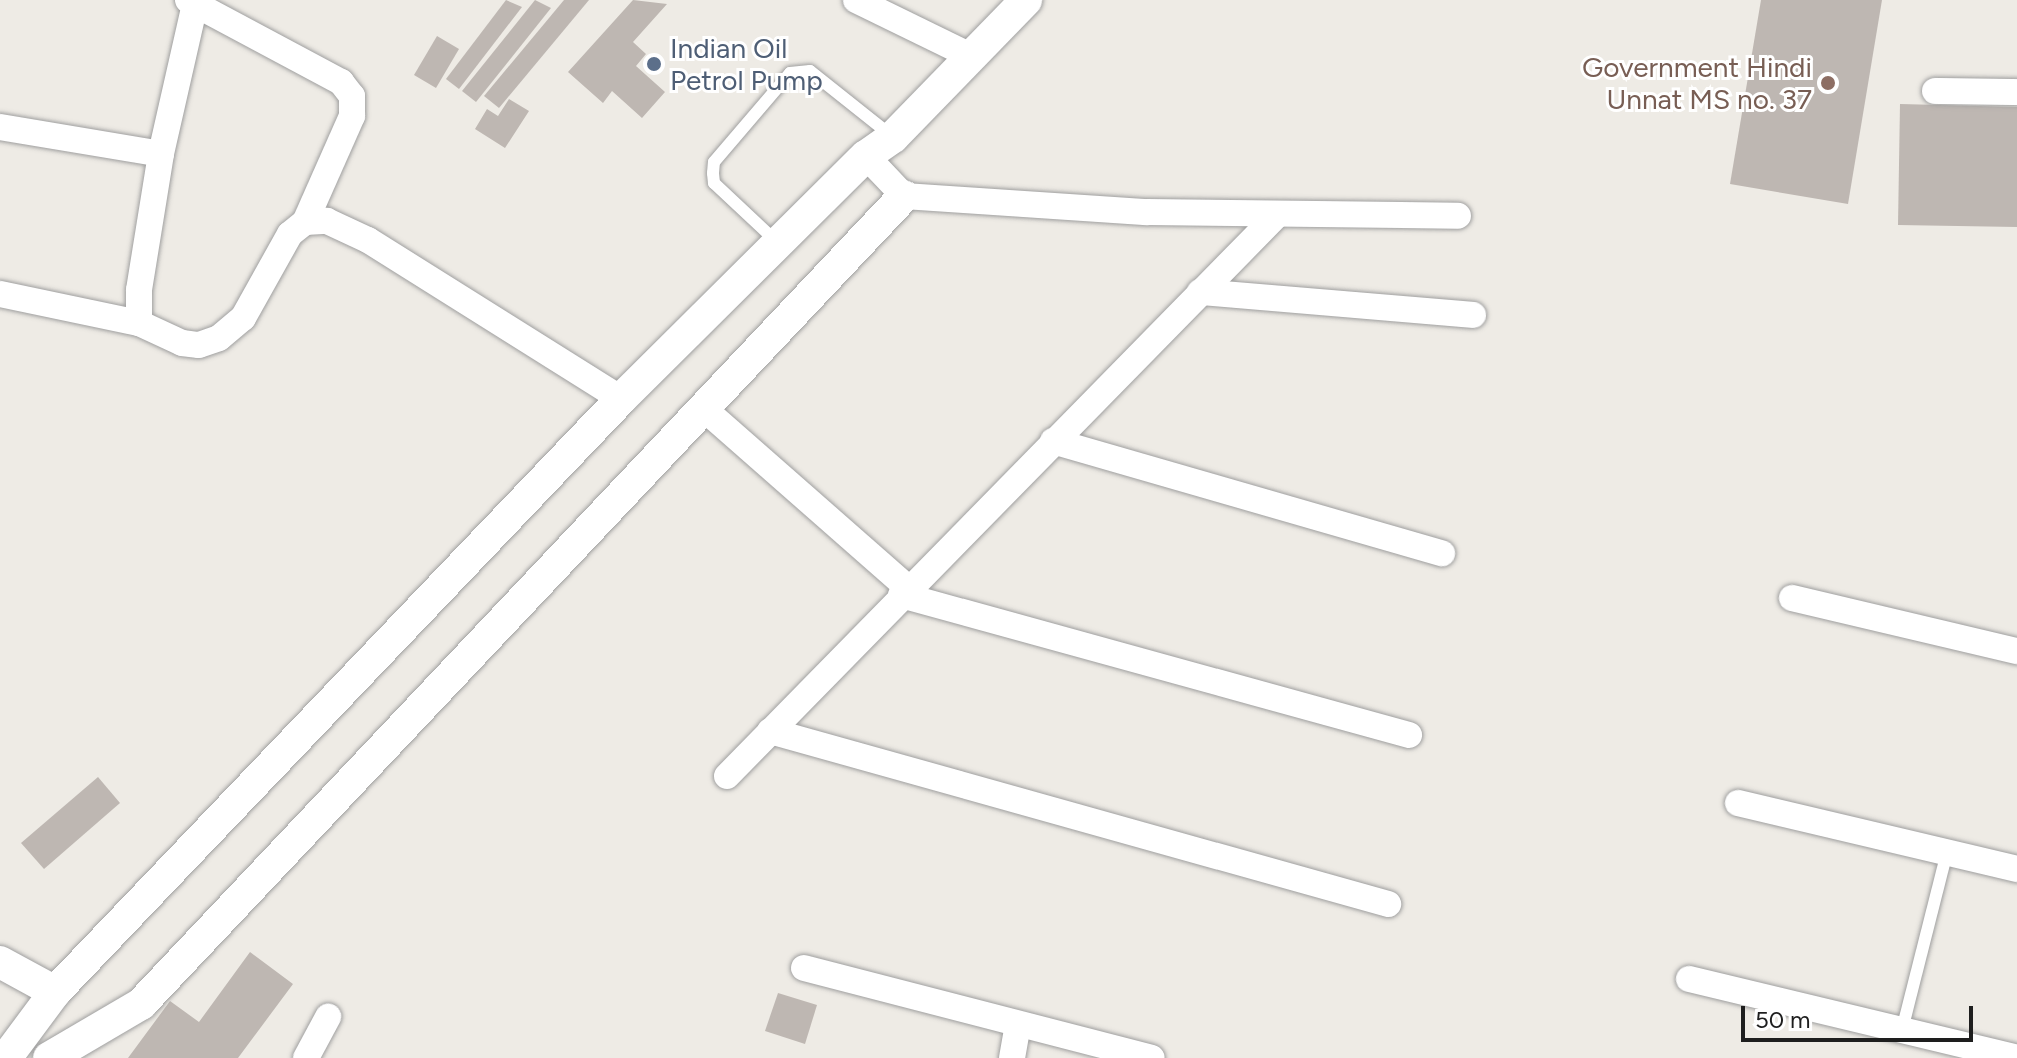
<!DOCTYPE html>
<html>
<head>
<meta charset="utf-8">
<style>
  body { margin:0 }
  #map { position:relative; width:2017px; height:1058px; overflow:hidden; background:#eeebe5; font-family:Figtree,sans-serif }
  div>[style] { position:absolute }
  .building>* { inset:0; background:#beb7b2 }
  .roads { filter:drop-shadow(0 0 2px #9f9f9f) drop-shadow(0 0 2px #9f9f9f) }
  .service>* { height:12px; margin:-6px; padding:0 6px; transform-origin:6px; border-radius:6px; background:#fff }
  .minor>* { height:26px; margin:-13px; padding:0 13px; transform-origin:13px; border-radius:13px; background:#fff }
  .tertiary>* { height:32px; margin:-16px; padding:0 16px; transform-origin:16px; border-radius:16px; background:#fff }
  .dots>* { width:22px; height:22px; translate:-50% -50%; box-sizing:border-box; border:4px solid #fff; border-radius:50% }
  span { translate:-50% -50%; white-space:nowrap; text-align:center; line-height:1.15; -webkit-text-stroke:6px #fff; paint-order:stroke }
  .service-label { font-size:28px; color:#4e5e75 }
  .left { translate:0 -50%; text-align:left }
  .education-label { font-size:28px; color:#785e54 }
  .right { translate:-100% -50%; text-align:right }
  .scale { position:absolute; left:1741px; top:1006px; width:232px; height:36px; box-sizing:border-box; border:4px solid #1e1e1e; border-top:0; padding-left:10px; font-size:24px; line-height:28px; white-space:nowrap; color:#1e1e1e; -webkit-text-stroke:6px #fff; paint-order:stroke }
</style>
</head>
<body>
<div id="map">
  <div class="building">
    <i style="clip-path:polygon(506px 0,522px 7px,459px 89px,446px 79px)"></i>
    <i style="clip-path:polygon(535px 0,551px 8px,476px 102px,462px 91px)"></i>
    <i style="clip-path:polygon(564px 0,589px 0,499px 108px,484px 96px)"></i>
    <i style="clip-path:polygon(633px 0,667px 4px,633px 42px,646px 54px,636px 66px,665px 92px,642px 118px,612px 91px,603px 103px,568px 72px)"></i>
    <i style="clip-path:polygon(1761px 0,1882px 0,1848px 204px,1730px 184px)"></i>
    <i style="clip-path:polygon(437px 36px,459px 49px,436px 88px,414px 75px)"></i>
    <i style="clip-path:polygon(509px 99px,529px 111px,505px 148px,475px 129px,487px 109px,498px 116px)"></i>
    <i style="clip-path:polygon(1900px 104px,2017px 107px,2017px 227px,1898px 225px)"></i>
    <i style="clip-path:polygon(98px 777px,120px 803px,44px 869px,21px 843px)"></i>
    <i style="clip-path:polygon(250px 952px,293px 984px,238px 1058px,128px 1058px,170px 1001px,199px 1022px)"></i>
    <i style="clip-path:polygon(778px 993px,817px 1005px,805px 1044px,765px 1031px)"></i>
  </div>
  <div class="roads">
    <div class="service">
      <i style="left:778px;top:243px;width:88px;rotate:-136.8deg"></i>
      <i style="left:714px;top:183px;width:10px;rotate:-96deg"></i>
      <i style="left:713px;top:173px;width:11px;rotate:-85deg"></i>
      <i style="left:714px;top:162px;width:117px;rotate:-49.5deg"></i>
      <i style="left:790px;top:73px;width:20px;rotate:-6deg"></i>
      <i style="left:810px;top:71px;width:106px;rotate:38.5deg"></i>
      <i style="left:1902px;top:1030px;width:184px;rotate:-75.8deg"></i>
    </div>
    <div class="minor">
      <i style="left:188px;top:0;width:8px;rotate:30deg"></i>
      <i style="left:195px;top:4px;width:154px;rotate:102.8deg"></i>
      <i style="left:161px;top:154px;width:138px;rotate:99.2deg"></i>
      <i style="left:139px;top:290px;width:33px;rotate:90deg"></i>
      <i style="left:139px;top:323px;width:47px;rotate:24.9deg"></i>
      <i style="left:182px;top:343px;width:17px;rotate:7deg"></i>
      <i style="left:199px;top:345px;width:21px;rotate:-19deg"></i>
      <i style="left:219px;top:338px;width:31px;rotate:-40deg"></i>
      <i style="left:243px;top:318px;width:96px;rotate:-60.8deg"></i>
      <i style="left:290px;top:234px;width:19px;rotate:-39deg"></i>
      <i style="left:305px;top:222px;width:22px;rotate:-3deg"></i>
      <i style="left:327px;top:221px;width:45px;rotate:24.9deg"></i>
      <i style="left:368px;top:240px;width:299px;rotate:32.1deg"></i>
      <i style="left:856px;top:0;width:128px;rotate:26deg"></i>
      <i style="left:195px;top:4px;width:166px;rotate:28.1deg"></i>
      <i style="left:341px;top:82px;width:18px;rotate:52deg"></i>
      <i style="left:352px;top:96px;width:20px;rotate:90deg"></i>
      <i style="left:352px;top:116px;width:116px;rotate:113.9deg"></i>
      <i style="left:1935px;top:91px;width:82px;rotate:0.7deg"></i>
      <i style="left:0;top:127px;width:163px;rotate:9.5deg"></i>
      <i style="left:866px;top:156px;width:55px;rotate:46.5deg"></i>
      <i style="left:904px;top:196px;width:244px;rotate:3.8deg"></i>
      <i style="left:1147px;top:212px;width:311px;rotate:0.7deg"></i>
      <i style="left:1200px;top:292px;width:274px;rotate:4.8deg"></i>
      <i style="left:0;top:294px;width:142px;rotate:11.8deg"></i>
      <i style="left:702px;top:407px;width:274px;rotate:41.3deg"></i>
      <i style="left:1053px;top:441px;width:405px;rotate:16.1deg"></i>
      <i style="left:901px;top:595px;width:527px;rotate:15.41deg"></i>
      <i style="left:1792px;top:598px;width:231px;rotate:13.3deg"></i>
      <i style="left:770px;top:731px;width:642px;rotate:15.64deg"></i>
      <i style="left:727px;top:776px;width:787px;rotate:-45.57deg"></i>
      <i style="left:1738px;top:803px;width:287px;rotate:13.3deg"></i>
      <i style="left:804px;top:968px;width:359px;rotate:14.5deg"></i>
      <i style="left:1689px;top:979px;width:337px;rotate:13.5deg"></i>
      <i style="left:306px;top:1058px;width:47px;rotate:-61.8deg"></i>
      <i style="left:1012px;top:1058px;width:34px;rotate:-80deg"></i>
    </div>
    <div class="tertiary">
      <i style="left:0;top:962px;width:63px;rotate:28.6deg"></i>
      <i style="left:6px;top:1058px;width:82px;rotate:-53.4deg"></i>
      <i style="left:55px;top:992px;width:820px;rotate:-46.33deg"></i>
      <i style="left:621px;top:399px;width:345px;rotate:-44.8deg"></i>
      <i style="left:866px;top:156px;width:33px;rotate:-35deg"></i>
      <i style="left:893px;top:137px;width:191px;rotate:-45.8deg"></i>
      <i style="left:49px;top:1058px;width:107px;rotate:-30.4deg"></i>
      <i style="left:141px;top:1004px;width:1111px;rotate:-46.64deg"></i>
    </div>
  </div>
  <div class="dots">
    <i style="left:654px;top:64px;background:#5c6f8a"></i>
    <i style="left:1828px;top:83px;background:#8d6e63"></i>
  </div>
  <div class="service-label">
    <span class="left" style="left:670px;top:64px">Indian Oil<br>Petrol Pump</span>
  </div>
  <div class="education-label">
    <span class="right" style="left:1812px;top:83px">Government Hindi<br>Unnat MS no. 37</span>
  </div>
  <div class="scale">50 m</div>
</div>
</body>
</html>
